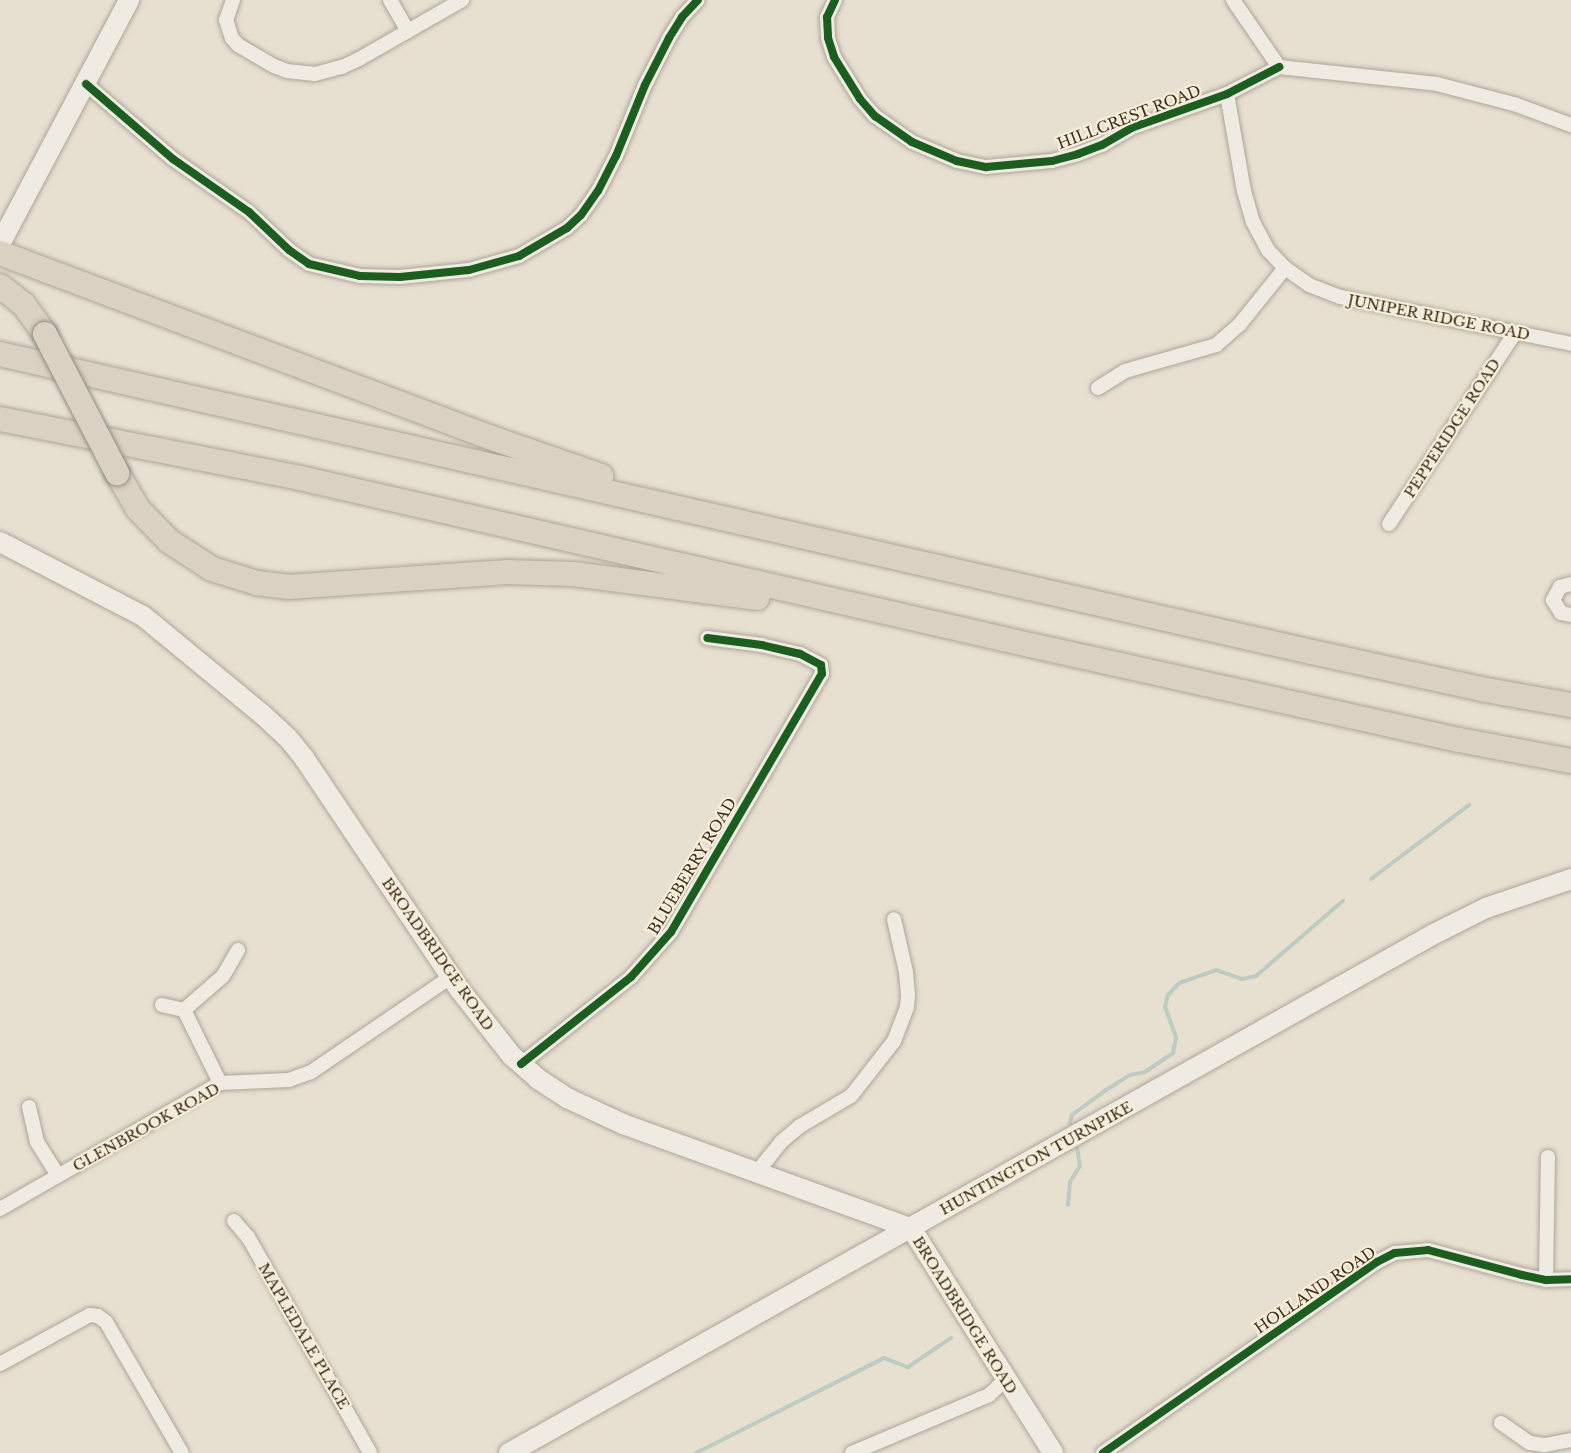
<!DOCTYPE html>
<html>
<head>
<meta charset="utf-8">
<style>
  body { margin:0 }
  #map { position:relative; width:1571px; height:1453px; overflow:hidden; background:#e7e0d1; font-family:"Libre Baskerville",serif }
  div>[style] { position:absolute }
  .stream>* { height:4px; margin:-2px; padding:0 2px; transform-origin:2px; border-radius:2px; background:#bcccc2 }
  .roads { filter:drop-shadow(0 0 2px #ada599) drop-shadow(0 0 2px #ada599) }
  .minor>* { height:14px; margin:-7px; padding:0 7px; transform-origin:7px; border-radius:7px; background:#efebe3 }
  .secondary>* { height:20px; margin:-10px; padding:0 10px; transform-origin:10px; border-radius:10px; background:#efebe3 }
  .motorway>* { height:24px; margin:-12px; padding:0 12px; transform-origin:12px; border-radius:12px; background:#dad1c2 }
  .bridges { filter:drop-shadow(0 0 2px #928b80) drop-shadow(0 0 2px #928b80) }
  .motorway-bridge>* { height:24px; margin:-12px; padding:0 12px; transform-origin:12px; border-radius:12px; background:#dad1c2 }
  .cycleway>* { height:8px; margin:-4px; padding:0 4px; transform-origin:4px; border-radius:4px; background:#1b5e20 }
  span { translate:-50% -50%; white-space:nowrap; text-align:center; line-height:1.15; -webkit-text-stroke:4.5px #f7eed8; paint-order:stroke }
  .street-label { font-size:15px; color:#3d2e20 }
</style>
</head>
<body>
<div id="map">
  <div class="stream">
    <i style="left:1371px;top:879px;width:123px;rotate:-37.1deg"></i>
    <i style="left:1070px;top:1123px;width:8px;rotate:-76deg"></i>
    <i style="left:1072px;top:1115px;width:42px;rotate:-36.3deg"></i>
    <i style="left:1106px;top:1090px;width:28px;rotate:-32deg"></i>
    <i style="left:1130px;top:1075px;width:15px;rotate:-11deg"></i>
    <i style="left:1145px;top:1072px;width:34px;rotate:-34deg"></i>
    <i style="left:1173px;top:1053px;width:16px;rotate:-79deg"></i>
    <i style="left:1176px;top:1037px;width:32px;rotate:-110deg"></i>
    <i style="left:1165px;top:1007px;width:12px;rotate:-76deg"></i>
    <i style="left:1168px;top:995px;width:16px;rotate:-47deg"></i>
    <i style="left:1179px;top:983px;width:39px;rotate:-19deg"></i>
    <i style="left:1216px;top:970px;width:28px;rotate:19deg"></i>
    <i style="left:1242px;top:979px;width:14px;rotate:-12deg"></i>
    <i style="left:1256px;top:976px;width:115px;rotate:-40.8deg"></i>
    <i style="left:1068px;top:1205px;width:23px;rotate:-85deg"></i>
    <i style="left:1070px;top:1182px;width:19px;rotate:-58deg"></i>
    <i style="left:1080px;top:1166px;width:18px;rotate:-99deg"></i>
    <i style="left:696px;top:1453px;width:211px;rotate:-26.8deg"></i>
    <i style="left:884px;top:1358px;width:26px;rotate:21deg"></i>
    <i style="left:908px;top:1367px;width:52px;rotate:-34deg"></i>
  </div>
  <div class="roads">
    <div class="minor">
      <i style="left:233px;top:0;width:21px;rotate:109deg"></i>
      <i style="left:226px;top:20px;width:19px;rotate:72deg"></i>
      <i style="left:232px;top:38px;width:9px;rotate:49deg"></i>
      <i style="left:238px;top:45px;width:42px;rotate:30.3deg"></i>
      <i style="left:274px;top:66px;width:14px;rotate:21deg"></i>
      <i style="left:287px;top:71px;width:28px;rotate:6deg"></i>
      <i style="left:315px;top:74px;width:28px;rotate:-15deg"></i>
      <i style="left:342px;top:67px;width:19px;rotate:-25deg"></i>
      <i style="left:359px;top:59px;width:119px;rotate:-29.8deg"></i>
      <i style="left:390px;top:0;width:36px;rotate:60deg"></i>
      <i style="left:835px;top:0;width:19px;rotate:115deg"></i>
      <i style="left:827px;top:17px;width:21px;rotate:87deg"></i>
      <i style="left:828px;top:38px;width:20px;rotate:72deg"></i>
      <i style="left:834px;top:57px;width:49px;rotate:58.2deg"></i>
      <i style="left:860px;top:99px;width:23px;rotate:49deg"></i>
      <i style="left:875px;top:116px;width:45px;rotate:35.1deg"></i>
      <i style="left:912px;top:142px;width:49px;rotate:22.9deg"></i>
      <i style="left:957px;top:161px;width:30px;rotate:12deg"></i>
      <i style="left:986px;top:167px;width:66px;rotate:-5.2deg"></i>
      <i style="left:1052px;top:161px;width:27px;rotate:-15deg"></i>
      <i style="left:1078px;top:154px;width:26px;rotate:-21deg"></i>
      <i style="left:1102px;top:145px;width:34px;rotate:-30deg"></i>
      <i style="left:1131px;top:128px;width:102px;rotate:-19.5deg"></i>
      <i style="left:1227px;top:94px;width:59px;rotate:-27.4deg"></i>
      <i style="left:1233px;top:0;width:81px;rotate:55.5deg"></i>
      <i style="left:1279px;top:67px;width:159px;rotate:6.1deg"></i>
      <i style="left:1437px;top:84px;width:80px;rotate:14.6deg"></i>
      <i style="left:1514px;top:104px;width:61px;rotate:20.2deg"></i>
      <i style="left:86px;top:84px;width:115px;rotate:40.8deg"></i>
      <i style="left:173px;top:159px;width:93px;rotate:34.9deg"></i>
      <i style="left:249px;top:212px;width:55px;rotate:43.5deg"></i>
      <i style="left:289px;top:250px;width:24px;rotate:35deg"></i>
      <i style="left:309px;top:264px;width:52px;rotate:13.2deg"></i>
      <i style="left:360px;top:276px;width:40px;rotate:1.4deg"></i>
      <i style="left:400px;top:277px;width:69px;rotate:-5.8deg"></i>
      <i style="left:469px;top:270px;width:52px;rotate:-15.6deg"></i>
      <i style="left:519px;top:256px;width:56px;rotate:-30.3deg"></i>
      <i style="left:567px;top:228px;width:19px;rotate:-43deg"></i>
      <i style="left:581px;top:215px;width:29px;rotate:-55deg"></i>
      <i style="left:598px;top:191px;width:39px;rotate:-63deg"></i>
      <i style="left:616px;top:156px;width:77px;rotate:-67.8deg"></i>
      <i style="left:645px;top:85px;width:53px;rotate:-62.9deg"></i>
      <i style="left:669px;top:38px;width:25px;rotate:-58deg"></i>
      <i style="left:682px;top:17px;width:23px;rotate:-47deg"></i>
      <i style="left:1227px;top:94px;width:98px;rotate:80.1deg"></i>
      <i style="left:1244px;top:191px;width:32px;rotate:74deg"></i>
      <i style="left:1253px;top:222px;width:32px;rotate:62deg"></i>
      <i style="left:1268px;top:250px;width:25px;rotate:47deg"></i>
      <i style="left:1285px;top:268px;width:29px;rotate:35deg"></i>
      <i style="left:1309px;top:285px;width:34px;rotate:21deg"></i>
      <i style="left:1341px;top:297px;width:235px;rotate:11.5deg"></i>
      <i style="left:1098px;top:388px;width:32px;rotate:-32deg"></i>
      <i style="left:1125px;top:371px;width:95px;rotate:-15.9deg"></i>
      <i style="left:1216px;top:345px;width:32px;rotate:-41deg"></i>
      <i style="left:1240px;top:324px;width:72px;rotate:-51.2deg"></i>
      <i style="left:1389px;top:524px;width:229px;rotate:-56.6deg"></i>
      <i style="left:1571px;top:584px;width:11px;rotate:165deg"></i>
      <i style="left:1560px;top:587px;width:15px;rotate:118deg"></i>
      <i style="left:1553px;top:600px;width:15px;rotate:58deg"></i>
      <i style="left:1561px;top:613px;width:10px;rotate:11deg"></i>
      <i style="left:162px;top:1005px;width:23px;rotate:13deg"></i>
      <i style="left:184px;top:1010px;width:81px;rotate:63.7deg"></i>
      <i style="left:184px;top:1010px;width:52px;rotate:-41.1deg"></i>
      <i style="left:223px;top:976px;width:30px;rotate:-60deg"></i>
      <i style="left:521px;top:1064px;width:140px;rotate:-38.3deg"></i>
      <i style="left:631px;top:977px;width:60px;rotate:-48.4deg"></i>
      <i style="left:671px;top:932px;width:299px;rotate:-59.7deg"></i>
      <i style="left:822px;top:674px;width:9px;rotate:-96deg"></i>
      <i style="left:821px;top:665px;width:24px;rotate:-152deg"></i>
      <i style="left:800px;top:654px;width:39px;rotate:-167deg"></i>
      <i style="left:762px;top:645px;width:55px;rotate:-172.7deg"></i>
      <i style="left:29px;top:1107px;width:36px;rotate:77deg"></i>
      <i style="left:37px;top:1142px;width:39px;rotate:58deg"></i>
      <i style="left:757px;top:1172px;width:38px;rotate:-51deg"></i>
      <i style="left:781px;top:1142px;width:25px;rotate:-40deg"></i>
      <i style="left:800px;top:1126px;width:59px;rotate:-30.5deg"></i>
      <i style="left:851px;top:1096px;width:70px;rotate:-52deg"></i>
      <i style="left:894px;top:1041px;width:36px;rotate:-69deg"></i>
      <i style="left:907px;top:1007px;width:12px;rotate:-85deg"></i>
      <i style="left:908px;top:995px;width:23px;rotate:-95deg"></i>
      <i style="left:906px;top:972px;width:54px;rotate:-102.8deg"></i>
      <i style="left:0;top:1209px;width:254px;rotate:-29.8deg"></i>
      <i style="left:220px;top:1083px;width:69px;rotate:-2.5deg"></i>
      <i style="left:289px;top:1080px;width:23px;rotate:-20deg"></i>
      <i style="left:311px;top:1072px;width:169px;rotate:-34.2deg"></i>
      <i style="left:234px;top:1221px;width:21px;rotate:49deg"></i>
      <i style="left:248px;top:1237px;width:248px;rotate:60.5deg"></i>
      <i style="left:1546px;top:1280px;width:123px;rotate:-89.1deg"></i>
      <i style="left:0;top:1364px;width:102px;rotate:-28.6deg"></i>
      <i style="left:90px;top:1315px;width:8px;rotate:7deg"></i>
      <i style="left:98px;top:1316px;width:10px;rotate:37deg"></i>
      <i style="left:106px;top:1322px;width:151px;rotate:59.9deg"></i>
      <i style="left:1501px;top:1423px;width:35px;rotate:35deg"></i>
      <i style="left:1530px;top:1443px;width:15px;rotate:8deg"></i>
      <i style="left:1545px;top:1445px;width:26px;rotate:-11deg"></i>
      <i style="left:852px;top:1453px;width:149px;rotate:-22.9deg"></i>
      <i style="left:989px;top:1395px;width:23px;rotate:-43deg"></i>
      <i style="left:1103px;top:1453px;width:334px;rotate:-34.9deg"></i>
      <i style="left:1377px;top:1262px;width:20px;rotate:-27deg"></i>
      <i style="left:1395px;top:1253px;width:33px;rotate:-5deg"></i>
      <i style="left:1428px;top:1250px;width:97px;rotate:14.9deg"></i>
      <i style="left:1522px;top:1275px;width:25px;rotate:12deg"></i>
      <i style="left:1546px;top:1280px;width:25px;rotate:-2deg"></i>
    </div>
    <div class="secondary">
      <i style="left:0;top:244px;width:276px;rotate:-62.1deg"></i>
      <i style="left:0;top:542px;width:161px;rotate:27.4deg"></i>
      <i style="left:143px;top:616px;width:154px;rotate:39.5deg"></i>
      <i style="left:262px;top:714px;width:35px;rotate:43deg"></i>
      <i style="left:288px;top:738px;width:26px;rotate:51deg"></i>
      <i style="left:304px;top:758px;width:280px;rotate:56.1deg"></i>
      <i style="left:460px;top:990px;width:84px;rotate:51.8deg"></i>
      <i style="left:512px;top:1056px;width:35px;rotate:41deg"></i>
      <i style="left:538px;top:1079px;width:35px;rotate:33deg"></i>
      <i style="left:567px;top:1098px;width:62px;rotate:24.9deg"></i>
      <i style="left:623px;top:1124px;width:306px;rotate:19.9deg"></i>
      <i style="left:911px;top:1228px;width:266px;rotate:57.7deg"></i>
      <i style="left:509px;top:1453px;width:1058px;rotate:-29.3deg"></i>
      <i style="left:1432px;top:935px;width:60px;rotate:-26.6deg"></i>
      <i style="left:1486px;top:908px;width:90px;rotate:-18.8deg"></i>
    </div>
    <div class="motorway">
      <i style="left:0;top:253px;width:522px;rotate:20.62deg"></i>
      <i style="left:489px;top:437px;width:119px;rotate:19.2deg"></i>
      <i style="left:0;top:286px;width:31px;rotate:38deg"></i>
      <i style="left:24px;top:305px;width:36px;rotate:54deg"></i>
      <i style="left:0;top:354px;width:1345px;rotate:12.8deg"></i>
      <i style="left:1312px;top:652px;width:173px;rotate:12.3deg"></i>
      <i style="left:1481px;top:689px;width:91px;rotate:10.1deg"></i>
      <i style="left:0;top:419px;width:306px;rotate:11.1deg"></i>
      <i style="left:300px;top:478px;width:749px;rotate:12.89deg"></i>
      <i style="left:1030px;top:645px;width:439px;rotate:12.5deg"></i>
      <i style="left:1459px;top:740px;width:114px;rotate:10.6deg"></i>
      <i style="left:117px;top:473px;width:42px;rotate:59.7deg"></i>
      <i style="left:138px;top:509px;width:45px;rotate:45.9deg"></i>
      <i style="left:169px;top:541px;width:51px;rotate:33.1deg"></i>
      <i style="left:212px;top:569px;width:47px;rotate:17.3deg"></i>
      <i style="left:257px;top:583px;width:31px;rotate:7deg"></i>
      <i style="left:288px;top:587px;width:219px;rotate:-3.9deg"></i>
      <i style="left:506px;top:572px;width:67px;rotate:1.7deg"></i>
      <i style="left:573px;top:574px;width:186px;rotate:7.4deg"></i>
    </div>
  </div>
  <div class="bridges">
    <div class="motorway-bridge">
      <i style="left:45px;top:334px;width:157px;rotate:62.6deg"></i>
    </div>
  </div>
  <div class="cycleway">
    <i style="left:835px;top:0;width:19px;rotate:115deg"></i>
    <i style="left:827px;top:17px;width:21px;rotate:87deg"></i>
    <i style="left:828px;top:38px;width:20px;rotate:72deg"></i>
    <i style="left:834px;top:57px;width:49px;rotate:58.2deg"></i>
    <i style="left:860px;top:99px;width:23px;rotate:49deg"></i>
    <i style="left:875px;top:116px;width:45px;rotate:35.1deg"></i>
    <i style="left:912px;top:142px;width:49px;rotate:22.9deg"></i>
    <i style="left:957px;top:161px;width:30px;rotate:12deg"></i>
    <i style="left:986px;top:167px;width:66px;rotate:-5.2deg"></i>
    <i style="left:1052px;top:161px;width:27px;rotate:-15deg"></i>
    <i style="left:1078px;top:154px;width:26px;rotate:-21deg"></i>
    <i style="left:1102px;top:145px;width:34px;rotate:-30deg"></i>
    <i style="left:1131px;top:128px;width:102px;rotate:-19.5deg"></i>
    <i style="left:1227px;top:94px;width:59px;rotate:-27.4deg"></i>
    <i style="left:86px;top:84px;width:115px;rotate:40.8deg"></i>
    <i style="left:173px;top:159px;width:93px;rotate:34.9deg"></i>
    <i style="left:249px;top:212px;width:55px;rotate:43.5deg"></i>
    <i style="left:289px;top:250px;width:24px;rotate:35deg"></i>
    <i style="left:309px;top:264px;width:52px;rotate:13.2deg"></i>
    <i style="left:360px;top:276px;width:40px;rotate:1.4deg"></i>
    <i style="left:400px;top:277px;width:69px;rotate:-5.8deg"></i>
    <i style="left:469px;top:270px;width:52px;rotate:-15.6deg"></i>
    <i style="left:519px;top:256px;width:56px;rotate:-30.3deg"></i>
    <i style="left:567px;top:228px;width:19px;rotate:-43deg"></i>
    <i style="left:581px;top:215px;width:29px;rotate:-55deg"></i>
    <i style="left:598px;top:191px;width:39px;rotate:-63deg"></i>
    <i style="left:616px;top:156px;width:77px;rotate:-67.8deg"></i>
    <i style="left:645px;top:85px;width:53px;rotate:-62.9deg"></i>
    <i style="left:669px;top:38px;width:25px;rotate:-58deg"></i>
    <i style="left:682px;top:17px;width:23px;rotate:-47deg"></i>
    <i style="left:521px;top:1064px;width:140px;rotate:-38.3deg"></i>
    <i style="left:631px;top:977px;width:60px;rotate:-48.4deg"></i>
    <i style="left:671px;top:932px;width:299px;rotate:-59.7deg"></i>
    <i style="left:822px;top:674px;width:9px;rotate:-96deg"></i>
    <i style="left:821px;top:665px;width:24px;rotate:-152deg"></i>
    <i style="left:800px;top:654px;width:39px;rotate:-167deg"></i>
    <i style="left:762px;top:645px;width:55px;rotate:-172.7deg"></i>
    <i style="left:1103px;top:1453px;width:334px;rotate:-34.9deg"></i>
    <i style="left:1377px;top:1262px;width:20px;rotate:-27deg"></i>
    <i style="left:1395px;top:1253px;width:33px;rotate:-5deg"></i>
    <i style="left:1428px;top:1250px;width:97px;rotate:14.9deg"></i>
    <i style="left:1522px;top:1275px;width:25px;rotate:12deg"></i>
    <i style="left:1546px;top:1280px;width:25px;rotate:-2deg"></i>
  </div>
  <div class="street-label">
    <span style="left:1129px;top:117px;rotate:-21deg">HILLCREST ROAD</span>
    <span style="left:1439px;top:317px;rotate:11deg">JUNIPER RIDGE ROAD</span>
    <span style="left:1452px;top:428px;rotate:-57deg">PEPPERIDGE ROAD</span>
    <span style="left:692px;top:866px;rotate:-59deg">BLUEBERRY ROAD</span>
    <span style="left:438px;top:954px;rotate:55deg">BROADBRIDGE ROAD</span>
    <span style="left:146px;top:1127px;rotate:-29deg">GLENBROOK ROAD</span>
    <span style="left:1036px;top:1158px;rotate:-29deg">HUNTINGTON TURNPIKE</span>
    <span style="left:1315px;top:1290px;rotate:-34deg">HOLLAND ROAD</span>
    <span style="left:965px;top:1315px;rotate:58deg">BROADBRIDGE ROAD</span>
    <span style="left:304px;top:1336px;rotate:60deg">MAPLEDALE PLACE</span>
  </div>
</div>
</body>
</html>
